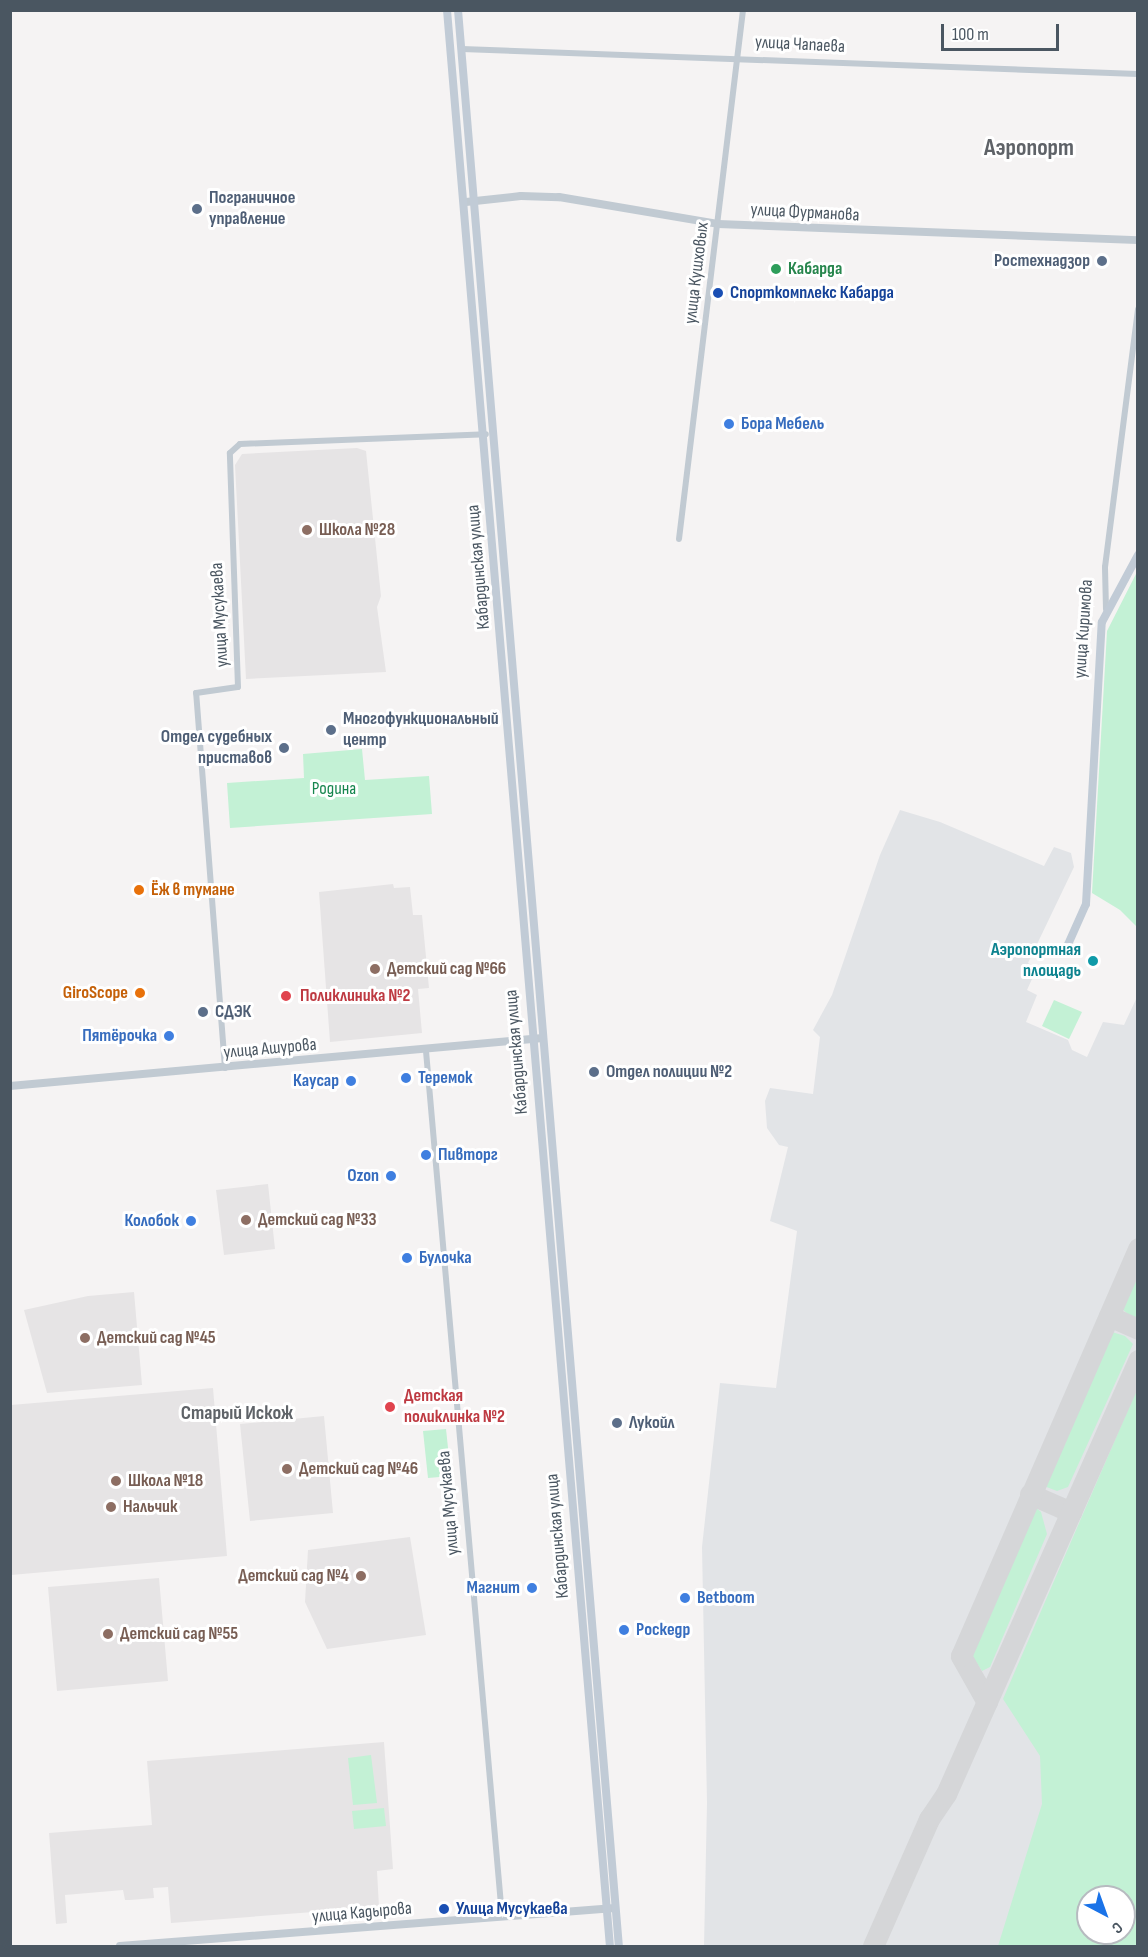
<!DOCTYPE html>
<html>
<head>
<meta charset="utf-8">
<style>
  body { margin:0 }
  #map { position:relative; width:1148px; height:1957px; overflow:hidden; background:#f5f3f3; font-family:"Sofia Sans Condensed",sans-serif }
  div>[style] { position:absolute }
  .education>* { inset:0; background:#e6e4e5 }
  .airport>* { inset:0; background:#e2e4e7 }
  .green>* { inset:0; background:#c3f1d5 }
  .taxiway>* { height:21px; margin:-10.5px; padding:0 10.5px; transform-origin:10.5px; border-radius:10.5px; background:#d5d6d8 }
  .minor>* { height:6px; margin:-3px; padding:0 3px; transform-origin:3px; border-radius:3px; background:#c1cad2 }
  .tertiary>* { height:8px; margin:-4px; padding:0 4px; transform-origin:4px; border-radius:4px; background:#c1cad2 }
  .secondary>* { height:8px; margin:-4px; padding:0 4px; transform-origin:4px; border-radius:4px; background:#c1cbd6 }
  .dots>* { width:16px; height:16px; translate:-50% -50%; box-sizing:border-box; border:3px solid #fff; border-radius:50% }
  span { translate:-50% -50%; white-space:nowrap; text-align:center; line-height:1.15; -webkit-text-stroke:6px #fff; paint-order:stroke }
  .street-label { font-size:18px; color:#4a5661 }
  .service-label { font-size:18px; color:#4e5e75; font-weight:700 }
  .left { translate:0 -50%; text-align:left }
  .right { translate:-100% -50%; text-align:right }
  .leisure-label { font-size:18px; color:#27864d; font-weight:700 }
  .transit-label { font-size:18px; color:#164399; font-weight:700 }
  .shop-label { font-size:18px; color:#366cbe; font-weight:700 }
  .education-label { font-size:18px; color:#785e54; font-weight:700 }
  .park-label { font-size:18px; color:#17864f }
  .food-label { font-size:18px; color:#c56008; font-weight:700 }
  .culture-label { font-size:18px; color:#0d838f; font-weight:700 }
  .health-label { font-size:18px; color:#be3a42; font-weight:700 }
  .neighbourhood-label { font-size:20px; color:#5f6368; font-weight:700 }
  .district-label { font-size:24px; color:#5f6368; font-weight:700 }
  .frame { position:absolute; inset:0; border:12px solid #4a5661; pointer-events:none }
  .north { position:absolute; left:1076px; top:1885px; width:60px; height:60px; box-sizing:border-box; background:#fff; border:2px solid #b7bbc0; border-radius:50%; rotate:139deg; font-size:16px; font-weight:700; line-height:24px; text-align:center; color:#4a5661 }
  .north::after { content:''; display:block; margin:auto; width:21px; height:27px; background:#1a73e8; clip-path:polygon(50% 0,100% 100%,50% 72%,0 100%) }
  .scale { position:absolute; left:941px; top:24px; width:118px; height:27px; box-sizing:border-box; border:3px solid #4a5661; border-top:0; padding-left:8px; font-size:18px; line-height:21px; white-space:nowrap; color:#4a5661; -webkit-text-stroke:4px #fff; paint-order:stroke }
</style>
</head>
<body>
<div id="map">
  <div class="education">
    <i style="clip-path:polygon(357px 448px,366px 451px,381px 596px,377px 607px,386px 672px,246px 679px,235px 465px,242px 454px)"></i>
    <i style="clip-path:polygon(393px 884px,394px 888px,410px 887px,413px 915px,422px 915px,429px 988px,418px 989px,422px 1033px,330px 1042px,319px 892px)"></i>
    <i style="clip-path:polygon(268px 1184px,275px 1249px,224px 1255px,216px 1190px)"></i>
    <i style="clip-path:polygon(134px 1292px,142px 1385px,47px 1393px,24px 1310px,88px 1296px)"></i>
    <i style="clip-path:polygon(213px 1388px,227px 1556px,11px 1575px,11px 1405px)"></i>
    <i style="clip-path:polygon(324px 1416px,333px 1513px,250px 1521px,240px 1424px)"></i>
    <i style="clip-path:polygon(410px 1537px,426px 1635px,327px 1649px,305px 1602px,308px 1550px)"></i>
    <i style="clip-path:polygon(159px 1578px,168px 1681px,57px 1691px,48px 1587px)"></i>
    <i style="clip-path:polygon(384px 1742px,393px 1869px,377px 1871px,379px 1907px,171px 1923px,168px 1887px,153px 1888px,154px 1898px,130px 1900px,125px 1900px,123px 1890px,65px 1895px,67px 1923px,56px 1924px,49px 1833px,152px 1825px,147px 1761px)"></i>
  </div>
  <div class="airport">
    <i style="clip-path:polygon(evenodd,900px 810px,940px 822px,1044px 866px,1054px 847px,1071px 853px,1074px 867px,1028px 963px,1037px 968px,1027px 990px,1037px 995px,1026px 1022px,1068px 1040px,1072px 1050px,1087px 1057px,1103px 1022px,1124px 1025px,1137px 997px,1137px 1946px,704px 1946px,707px 1803px,702px 1547px,720px 1383px,776px 1388px,797px 1231px,770px 1221px,788px 1147px,779px 1145px,767px 1128px,765px 1101px,770px 1088px,813px 1094px,820px 1037px,813px 1030px,832px 995px,880px 855px,900px 810px,1088px 1897px,1124px 1897px,1124px 1933px,1088px 1933px,1088px 1897px)"></i>
  </div>
  <div class="green">
    <i style="clip-path:polygon(1137px 572px,1138px 573px,1137px 927px,1120px 910px,1092px 893px,1107px 631px)"></i>
    <i style="clip-path:polygon(362px 749px,365px 780px,429px 776px,432px 814px,230px 828px,227px 783px,304px 778px,303px 754px)"></i>
    <i style="clip-path:polygon(1054px 1000px,1082px 1012px,1069px 1039px,1042px 1026px)"></i>
    <i style="clip-path:polygon(1137px 1273px,1137px 1319px,1134px 1319px,1122px 1309px)"></i>
    <i style="clip-path:polygon(1112px 1332px,1125px 1336px,1133px 1344px,1068px 1487px,1057px 1491px,1044px 1486px)"></i>
    <i style="clip-path:polygon(evenodd,1137px 1389px,1137px 1946px,998px 1946px,1042px 1804px,1040px 1756px,1003px 1699px,1137px 1389px,1088px 1897px,1124px 1897px,1124px 1933px,1088px 1933px,1088px 1897px)"></i>
    <i style="clip-path:polygon(446px 1429px,451px 1476px,428px 1478px,423px 1431px)"></i>
    <i style="clip-path:polygon(1035px 1507px,1041px 1512px,1047px 1534px,990px 1667px,982px 1671px,971px 1654px)"></i>
    <i style="clip-path:polygon(371px 1755px,377px 1803px,353px 1805px,348px 1758px)"></i>
    <i style="clip-path:polygon(384px 1808px,386px 1826px,354px 1829px,352px 1811px)"></i>
  </div>
  <div class="taxiway">
    <i style="left:1109px;top:1316px;width:32px;rotate:24deg"></i>
    <i style="left:1030px;top:1494px;width:45px;rotate:23.7deg"></i>
    <i style="left:987px;top:1702px;width:53px;rotate:-119.5deg"></i>
    <i style="left:961px;top:1656px;width:445px;rotate:-66.5deg"></i>
    <i style="left:873px;top:1946px;width:139px;rotate:-66.2deg"></i>
    <i style="left:929px;top:1819px;width:30px;rotate:-56deg"></i>
    <i style="left:946px;top:1794px;width:475px;rotate:-66.1deg"></i>
  </div>
  <div class="minor">
    <i style="left:462px;top:49px;width:676px;rotate:2.12deg"></i>
    <i style="left:679px;top:539px;width:533px;rotate:-83.1deg"></i>
    <i style="left:1106px;top:609px;width:42px;rotate:-91.4deg"></i>
    <i style="left:1105px;top:567px;width:260px;rotate:-82.7deg"></i>
    <i style="left:426px;top:1051px;width:869px;rotate:84.98deg"></i>
    <i style="left:225px;top:1068px;width:376px;rotate:-94.4deg"></i>
    <i style="left:196px;top:693px;width:42px;rotate:-8.1deg"></i>
    <i style="left:238px;top:687px;width:234px;rotate:-92deg"></i>
    <i style="left:230px;top:453px;width:13px;rotate:-42deg"></i>
    <i style="left:240px;top:444px;width:246px;rotate:-2.3deg"></i>
  </div>
  <div class="tertiary">
    <i style="left:466px;top:202px;width:55px;rotate:-6.2deg"></i>
    <i style="left:521px;top:196px;width:38px;rotate:2deg"></i>
    <i style="left:559px;top:197px;width:161px;rotate:9.6deg"></i>
    <i style="left:718px;top:224px;width:420px;rotate:2.2deg"></i>
    <i style="left:10px;top:1086px;width:535px;rotate:-5.15deg"></i>
    <i style="left:120px;top:1946px;width:493px;rotate:-4.4deg"></i>
  </div>
  <div class="secondary">
    <i style="left:447px;top:10px;width:1943px;rotate:85.19deg"></i>
    <i style="left:458px;top:10px;width:1943px;rotate:85.25deg"></i>
    <i style="left:1066px;top:949px;width:49px;rotate:-66deg"></i>
    <i style="left:1086px;top:904px;width:282px;rotate:-86.8deg"></i>
    <i style="left:1102px;top:622px;width:76px;rotate:-61.8deg"></i>
  </div>
  <div class="dots">
    <i style="left:197px;top:209px;background:#5c6f8a"></i>
    <i style="left:1102px;top:261px;background:#5c6f8a"></i>
    <i style="left:776px;top:269px;background:#2e9e5b"></i>
    <i style="left:718px;top:293px;background:#1a4fb4"></i>
    <i style="left:729px;top:424px;background:#3f7fe0"></i>
    <i style="left:307px;top:530px;background:#8d6e63"></i>
    <i style="left:331px;top:730px;background:#5c6f8a"></i>
    <i style="left:284px;top:748px;background:#5c6f8a"></i>
    <i style="left:139px;top:890px;background:#e8710a"></i>
    <i style="left:1093px;top:961px;background:#0f9aa8"></i>
    <i style="left:375px;top:969px;background:#8d6e63"></i>
    <i style="left:140px;top:993px;background:#e8710a"></i>
    <i style="left:286px;top:996px;background:#e0444e"></i>
    <i style="left:203px;top:1012px;background:#5c6f8a"></i>
    <i style="left:169px;top:1036px;background:#3f7fe0"></i>
    <i style="left:594px;top:1072px;background:#5c6f8a"></i>
    <i style="left:406px;top:1078px;background:#3f7fe0"></i>
    <i style="left:351px;top:1081px;background:#3f7fe0"></i>
    <i style="left:426px;top:1155px;background:#3f7fe0"></i>
    <i style="left:391px;top:1176px;background:#3f7fe0"></i>
    <i style="left:246px;top:1220px;background:#8d6e63"></i>
    <i style="left:191px;top:1221px;background:#3f7fe0"></i>
    <i style="left:407px;top:1258px;background:#3f7fe0"></i>
    <i style="left:85px;top:1338px;background:#8d6e63"></i>
    <i style="left:390px;top:1407px;background:#e0444e"></i>
    <i style="left:617px;top:1423px;background:#5c6f8a"></i>
    <i style="left:287px;top:1469px;background:#8d6e63"></i>
    <i style="left:116px;top:1481px;background:#8d6e63"></i>
    <i style="left:111px;top:1507px;background:#8d6e63"></i>
    <i style="left:361px;top:1576px;background:#8d6e63"></i>
    <i style="left:532px;top:1588px;background:#3f7fe0"></i>
    <i style="left:685px;top:1598px;background:#3f7fe0"></i>
    <i style="left:624px;top:1630px;background:#3f7fe0"></i>
    <i style="left:108px;top:1634px;background:#8d6e63"></i>
    <i style="left:444px;top:1909px;background:#1a4fb4"></i>
  </div>
  <div class="street-label">
    <span style="left:800px;top:45px;rotate:3deg">улица Чапаева</span>
    <span style="left:805px;top:213px;rotate:3deg">улица Фурманова</span>
    <span style="left:697px;top:273px;rotate:-83deg">улица Кушховых</span>
    <span style="left:479px;top:567px;rotate:-95deg">Кабардинская улица</span>
    <span style="left:220px;top:615px;rotate:-93deg">улица Мусукаева</span>
    <span style="left:1084px;top:629px;rotate:-86deg">улица Киримова</span>
    <span style="left:270px;top:1049px;rotate:-5deg">улица Ашурова</span>
    <span style="left:517px;top:1052px;rotate:-95deg">Кабардинская улица</span>
    <span style="left:449px;top:1503px;rotate:-95deg">улица Мусукаева</span>
    <span style="left:558px;top:1536px;rotate:-95deg">Кабардинская улица</span>
    <span style="left:362px;top:1913px;rotate:-5deg">улица Кадырова</span>
  </div>
  <div class="service-label">
    <span class="left" style="left:209px;top:209px">Пограничное<br>управление</span>
    <span class="right" style="left:1090px;top:261px">Ростехнадзор</span>
    <span class="left" style="left:343px;top:730px">Многофункциональный<br>центр</span>
    <span class="right" style="left:272px;top:748px">Отдел судебных<br>приставов</span>
    <span class="left" style="left:215px;top:1012px">СДЭК</span>
    <span class="left" style="left:606px;top:1072px">Отдел полиции №2</span>
    <span class="left" style="left:629px;top:1423px">Лукойл</span>
  </div>
  <div class="leisure-label">
    <span class="left" style="left:788px;top:269px">Кабарда</span>
  </div>
  <div class="transit-label">
    <span class="left" style="left:730px;top:293px">Спорткомплекс Кабарда</span>
    <span class="left" style="left:456px;top:1909px">Улица Мусукаева</span>
  </div>
  <div class="shop-label">
    <span class="left" style="left:741px;top:424px">Бора Мебель</span>
    <span class="right" style="left:157px;top:1036px">Пятёрочка</span>
    <span class="left" style="left:418px;top:1078px">Теремок</span>
    <span class="right" style="left:339px;top:1081px">Каусар</span>
    <span class="left" style="left:438px;top:1155px">Пивторг</span>
    <span class="right" style="left:379px;top:1176px">Ozon</span>
    <span class="right" style="left:179px;top:1221px">Колобок</span>
    <span class="left" style="left:419px;top:1258px">Булочка</span>
    <span class="right" style="left:520px;top:1588px">Магнит</span>
    <span class="left" style="left:697px;top:1598px">Betboom</span>
    <span class="left" style="left:636px;top:1630px">Роскедр</span>
  </div>
  <div class="education-label">
    <span class="left" style="left:319px;top:530px">Школа №28</span>
    <span class="left" style="left:387px;top:969px">Детский сад №66</span>
    <span class="left" style="left:258px;top:1220px">Детский сад №33</span>
    <span class="left" style="left:97px;top:1338px">Детский сад №45</span>
    <span class="left" style="left:299px;top:1469px">Детский сад №46</span>
    <span class="left" style="left:128px;top:1481px">Школа №18</span>
    <span class="left" style="left:123px;top:1507px">Нальчик</span>
    <span class="right" style="left:349px;top:1576px">Детский сад №4</span>
    <span class="left" style="left:120px;top:1634px">Детский сад №55</span>
  </div>
  <div class="park-label">
    <span style="left:334px;top:789px">Родина</span>
  </div>
  <div class="food-label">
    <span class="left" style="left:151px;top:890px">Ёж в тумане</span>
    <span class="right" style="left:128px;top:993px">GiroScope</span>
  </div>
  <div class="culture-label">
    <span class="right" style="left:1081px;top:961px">Аэропортная<br>площадь</span>
  </div>
  <div class="health-label">
    <span class="left" style="left:300px;top:996px">Поликлиника №2</span>
    <span class="left" style="left:404px;top:1407px">Детская<br>поликлинка №2</span>
  </div>
  <div class="neighbourhood-label">
    <span style="left:237px;top:1413px">Старый Искож</span>
  </div>
  <div class="district-label">
    <span style="left:1029px;top:148px">Аэропорт</span>
  </div>
  <div class="frame"></div>
  <div class="north">С</div>
  <div class="scale">100 m</div>
</div>
</body>
</html>
